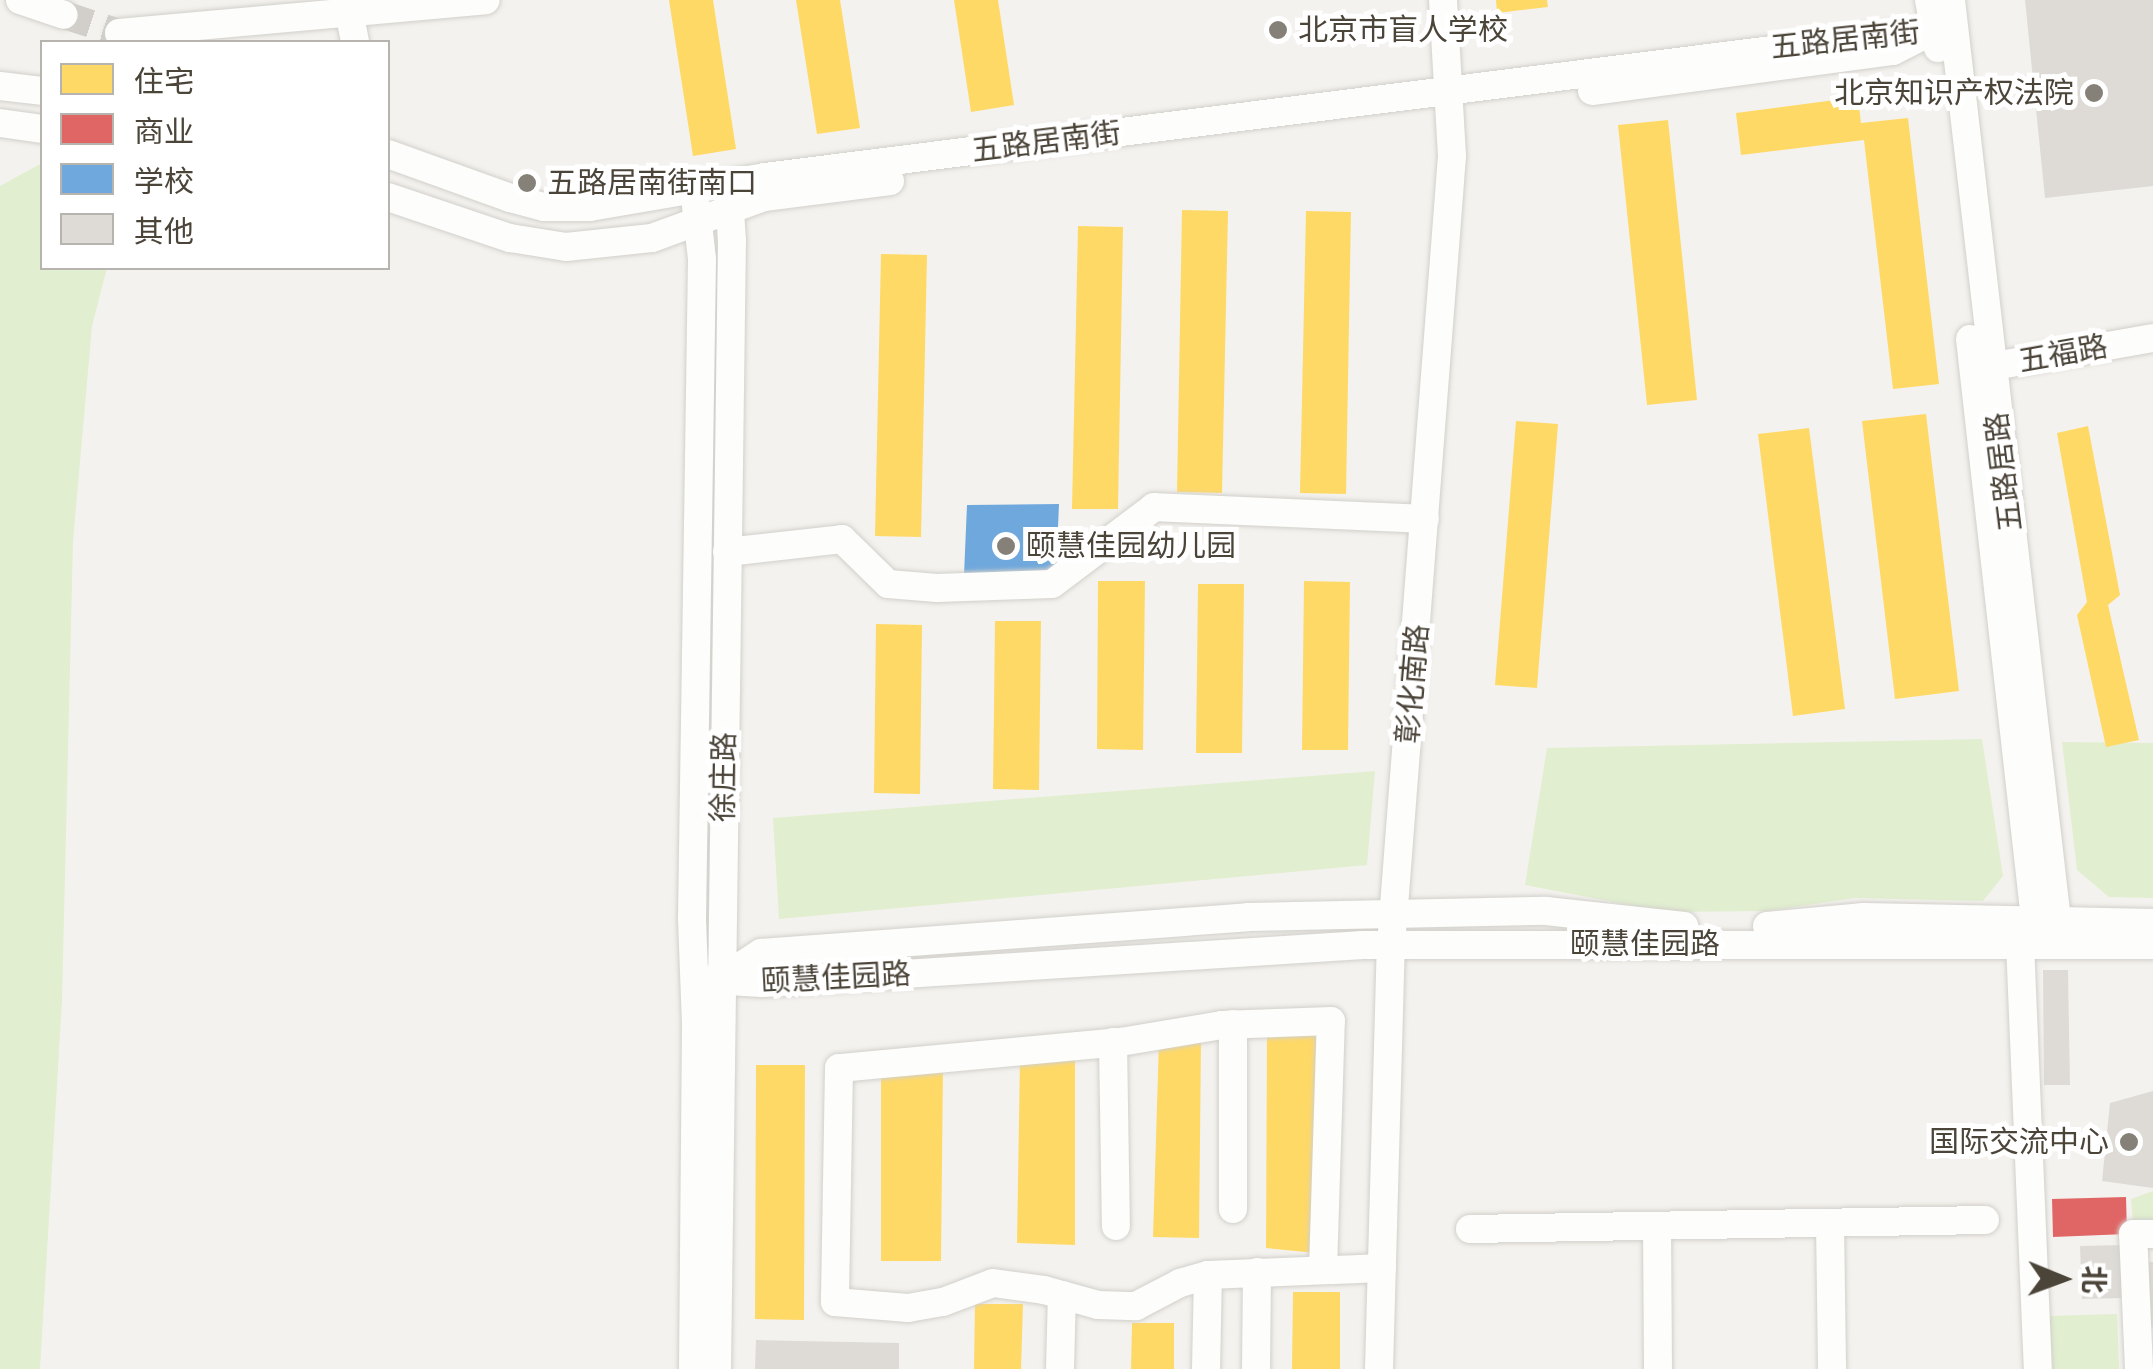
<!DOCTYPE html>
<html>
<head>
<meta charset="utf-8">
<style>
  body { margin:0 }
  #map { position:relative; width:2153px; height:1369px; overflow:hidden; background:#f4f2ee; font-family:"Fira Sans Condensed","Noto Sans SC",sans-serif }
  div>[style] { position:absolute }
  .green>* { inset:0; background:#e1eecf }
  .homes>* { inset:0; background:#ffd966 }
  .shops>* { inset:0; background:#e06666 }
  .schools>* { inset:0; background:#6fa8dc }
  .building>* { inset:0; background:#dedbd6 }
  .minor-tunnel>* { height:28px; margin-top:-14px; transform-origin:0; background:repeating-linear-gradient(90deg,#d2cfca 0 28px,transparent 0 42px) }
  .roads { filter:drop-shadow(0 0 2px #d2d0cb) drop-shadow(0 0 2px #d2d0cb) }
  .minor>* { height:28px; margin:-14px; padding:0 14px; transform-origin:14px; border-radius:14px; background:#fdfdfc }
  .dots>* { width:28px; height:28px; translate:-50% -50%; box-sizing:border-box; border:5px solid #fff; border-radius:50% }
  span { translate:-50% -50%; white-space:nowrap; text-align:center; line-height:1.15; -webkit-text-stroke:10px #fff; paint-order:stroke }
  .poi-label { font-size:30px; color:#4b4439 }
  .left { translate:0 -50%; text-align:left }
  .right { translate:-100% -50%; text-align:right }
  .street-label { font-size:30px; color:#4b4439 }
  .legend { position:absolute; left:40px; top:40px; width:350px; height:230px; box-sizing:border-box; background:#fff; border:2px solid #b7b4b0; margin:0; padding:12px 18px; list-style:none; font-size:30px; color:#4b4439 }
  .legend li { display:flex; align-items:center; gap:20px; height:50px }
  .legend b { width:50px; border:2px solid #b7b4b0 }
  .north { position:absolute; left:2013px; top:1229px; width:100px; height:100px; -webkit-text-stroke:8px #fff; paint-order:stroke; rotate:91deg; font-size:28px; font-weight:700; line-height:40px; text-align:center; color:#4b4439 }
  .north::after { content:''; display:block; margin:auto; width:35px; height:45px; background:#4b4439; clip-path:polygon(50% 0,100% 100%,50% 72%,0 100%) }
</style>
</head>
<body>
<div id="map">
  <div class="green">
    <i style="clip-path:polygon(42px 163px,42px 268px,107px 268px,92px 326px,73px 541px,62px 1001px,40px 1369px,0 1369px,0 186px)"></i>
    <i style="clip-path:polygon(1982px 739px,2003px 876px,1983px 901px,1855px 898px,1767px 911px,1666px 912px,1525px 885px,1547px 748px)"></i>
    <i style="clip-path:polygon(2062px 742px,2153px 743px,2153px 898px,2109px 897px,2077px 870px)"></i>
    <i style="clip-path:polygon(1375px 771px,1367px 865px,779px 919px,773px 818px)"></i>
    <i style="clip-path:polygon(2153px 1191px,2153px 1231px,2134px 1232px,2131px 1199px)"></i>
    <i style="clip-path:polygon(2117px 1314px,2119px 1369px,2048px 1369px,2046px 1316px)"></i>
  </div>
  <div class="homes">
    <i style="clip-path:polygon(669px 0,713px 0,736px 149px,693px 156px)"></i>
    <i style="clip-path:polygon(796px 0,840px 0,860px 128px,817px 134px)"></i>
    <i style="clip-path:polygon(954px 0,998px 0,1014px 105px,971px 112px)"></i>
    <i style="clip-path:polygon(1496px 0,1547px 0,1548px 7px,1497px 13px)"></i>
    <i style="clip-path:polygon(1858px 97px,1861px 123px,1908px 118px,1939px 384px,1893px 389px,1864px 140px,1741px 155px,1736px 113px)"></i>
    <i style="clip-path:polygon(1668px 120px,1697px 400px,1647px 405px,1618px 125px)"></i>
    <i style="clip-path:polygon(1182px 210px,1228px 211px,1222px 493px,1177px 492px)"></i>
    <i style="clip-path:polygon(1306px 211px,1351px 212px,1346px 494px,1300px 493px)"></i>
    <i style="clip-path:polygon(1078px 226px,1123px 227px,1118px 509px,1072px 509px)"></i>
    <i style="clip-path:polygon(881px 254px,927px 255px,921px 537px,875px 536px)"></i>
    <i style="clip-path:polygon(1926px 414px,1959px 691px,1895px 699px,1862px 421px)"></i>
    <i style="clip-path:polygon(1516px 421px,1558px 424px,1537px 688px,1495px 685px)"></i>
    <i style="clip-path:polygon(2088px 426px,2120px 595px,2108px 605px,2139px 740px,2106px 747px,2077px 615px,2087px 602px,2057px 433px)"></i>
    <i style="clip-path:polygon(1809px 428px,1845px 709px,1793px 716px,1758px 434px)"></i>
    <i style="clip-path:polygon(1098px 581px,1145px 581px,1143px 750px,1097px 749px)"></i>
    <i style="clip-path:polygon(1304px 581px,1350px 582px,1348px 750px,1302px 750px)"></i>
    <i style="clip-path:polygon(1198px 584px,1244px 584px,1242px 753px,1196px 753px)"></i>
    <i style="clip-path:polygon(995px 621px,1041px 621px,1039px 790px,993px 789px)"></i>
    <i style="clip-path:polygon(876px 624px,922px 625px,920px 794px,874px 793px)"></i>
    <i style="clip-path:polygon(1319px 1029px,1316px 1253px,1266px 1248px,1267px 1033px)"></i>
    <i style="clip-path:polygon(1201px 1039px,1199px 1238px,1153px 1237px,1159px 1040px)"></i>
    <i style="clip-path:polygon(1075px 1057px,1075px 1245px,1017px 1243px,1020px 1058px)"></i>
    <i style="clip-path:polygon(756px 1065px,805px 1065px,804px 1320px,755px 1319px)"></i>
    <i style="clip-path:polygon(943px 1066px,941px 1261px,881px 1261px,881px 1069px)"></i>
    <i style="clip-path:polygon(1293px 1292px,1340px 1292px,1340px 1369px,1292px 1369px)"></i>
    <i style="clip-path:polygon(975px 1304px,1023px 1304px,1021px 1369px,974px 1369px)"></i>
    <i style="clip-path:polygon(1132px 1323px,1174px 1323px,1174px 1369px,1131px 1369px)"></i>
  </div>
  <div class="shops">
    <i style="clip-path:polygon(2126px 1197px,2127px 1234px,2053px 1237px,2052px 1199px)"></i>
  </div>
  <div class="schools">
    <i style="clip-path:polygon(1059px 504px,1056px 573px,964px 575px,967px 505px)"></i>
  </div>
  <div class="building">
    <i style="clip-path:polygon(2025px 0,2153px 0,2153px 186px,2045px 198px)"></i>
    <i style="clip-path:polygon(2043px 970px,2068px 970px,2070px 1085px,2044px 1085px)"></i>
    <i style="clip-path:polygon(2153px 1091px,2153px 1188px,2102px 1181px,2110px 1103px)"></i>
    <i style="clip-path:polygon(2121px 1245px,2123px 1298px,2082px 1299px,2080px 1246px)"></i>
    <i style="clip-path:polygon(2148px 1262px,2153px 1262px,2153px 1327px,2150px 1327px)"></i>
    <i style="clip-path:polygon(756px 1340px,899px 1343px,899px 1369px,755px 1369px)"></i>
  </div>
  <div class="minor-tunnel">
    <i style="left:64px;top:15px;width:58px;rotate:18.1deg"></i>
  </div>
  <div class="roads">
    <div class="minor">
      <i style="left:20px;top:0;width:46px;rotate:18.8deg"></i>
      <i style="left:347px;top:0;width:43px;rotate:79.2deg"></i>
      <i style="left:1929px;top:0;width:49px;rotate:79.4deg"></i>
      <i style="left:1951px;top:0;width:943px;rotate:83.43deg"></i>
      <i style="left:119px;top:33px;width:368px;rotate:-5.1deg"></i>
      <i style="left:0;top:86px;width:42px;rotate:6.8deg"></i>
      <i style="left:1592px;top:91px;width:304px;rotate:-7.6deg"></i>
      <i style="left:1893px;top:51px;width:38px;rotate:-27deg"></i>
      <i style="left:0;top:123px;width:42px;rotate:8.1deg"></i>
      <i style="left:388px;top:154px;width:130px;rotate:19.8deg"></i>
      <i style="left:510px;top:198px;width:35px;rotate:15deg"></i>
      <i style="left:544px;top:207px;width:46px"></i>
      <i style="left:590px;top:207px;width:178px;rotate:-9.7deg"></i>
      <i style="left:765px;top:177px;width:1198px;rotate:-7.19deg"></i>
      <i style="left:388px;top:197px;width:129px;rotate:18.6deg"></i>
      <i style="left:510px;top:238px;width:57px;rotate:9.1deg"></i>
      <i style="left:566px;top:247px;width:86px;rotate:-6deg"></i>
      <i style="left:652px;top:238px;width:119px;rotate:-20.1deg"></i>
      <i style="left:764px;top:197px;width:127px;rotate:-7.2deg"></i>
      <i style="left:1970px;top:339px;width:602px;rotate:83.61deg"></i>
      <i style="left:1977px;top:369px;width:179px;rotate:-10deg"></i>
      <i style="left:727px;top:552px;width:116px;rotate:-6.4deg"></i>
      <i style="left:842px;top:539px;width:64px;rotate:44.4deg"></i>
      <i style="left:888px;top:584px;width:49px;rotate:4.7deg"></i>
      <i style="left:937px;top:588px;width:115px;rotate:-2deg"></i>
      <i style="left:1052px;top:584px;width:128px;rotate:-37deg"></i>
      <i style="left:1154px;top:507px;width:271px;rotate:2.5deg"></i>
      <i style="left:1767px;top:926px;width:97px;rotate:-5.3deg"></i>
      <i style="left:1864px;top:917px;width:289px;rotate:1.2deg"></i>
      <i style="left:2020px;top:943px;width:426px;rotate:87.6deg"></i>
      <i style="left:695px;top:979px;width:67px;rotate:3.4deg"></i>
      <i style="left:762px;top:983px;width:602px;rotate:-3.62deg"></i>
      <i style="left:1363px;top:945px;width:790px"></i>
      <i style="left:721px;top:979px;width:48px;rotate:-33deg"></i>
      <i style="left:761px;top:953px;width:488px;rotate:-4.2deg"></i>
      <i style="left:1248px;top:917px;width:298px;rotate:-1.2deg"></i>
      <i style="left:1546px;top:911px;width:139px;rotate:6.2deg"></i>
      <i style="left:1113px;top:1042px;width:184px;rotate:89.1deg"></i>
      <i style="left:1233px;top:1209px;width:185px;rotate:-90deg"></i>
      <i style="left:1830px;top:1223px;width:146px;rotate:89.2deg"></i>
      <i style="left:1657px;top:1226px;width:143px;rotate:89.6deg"></i>
      <i style="left:1470px;top:1229px;width:515px;rotate:-1deg"></i>
      <i style="left:1323px;top:1270px;width:249px;rotate:-88.2deg"></i>
      <i style="left:1331px;top:1021px;width:109px;rotate:177.9deg"></i>
      <i style="left:1222px;top:1025px;width:103px;rotate:170.5deg"></i>
      <i style="left:1120px;top:1042px;width:282px;rotate:174.7deg"></i>
      <i style="left:839px;top:1068px;width:234px;rotate:91deg"></i>
      <i style="left:835px;top:1302px;width:73px;rotate:4.7deg"></i>
      <i style="left:908px;top:1308px;width:36px;rotate:-10deg"></i>
      <i style="left:943px;top:1302px;width:53px;rotate:-20.8deg"></i>
      <i style="left:993px;top:1283px;width:51px;rotate:7.8deg"></i>
      <i style="left:1044px;top:1290px;width:56px;rotate:15.5deg"></i>
      <i style="left:1098px;top:1305px;width:38px;rotate:2deg"></i>
      <i style="left:1136px;top:1306px;width:50px;rotate:-27.6deg"></i>
      <i style="left:1180px;top:1283px;width:29px;rotate:-16deg"></i>
      <i style="left:1208px;top:1275px;width:174px;rotate:-2.3deg"></i>
      <i style="left:693px;top:1369px;width:345px;rotate:-89.5deg"></i>
      <i style="left:696px;top:1024px;width:106px;rotate:-92.2deg"></i>
      <i style="left:692px;top:918px;width:659px;rotate:-89.13deg"></i>
      <i style="left:702px;top:259px;width:53px;rotate:-96.5deg"></i>
      <i style="left:717px;top:1369px;width:1128px;rotate:-89.24deg"></i>
      <i style="left:732px;top:241px;width:45px;rotate:-93.8deg"></i>
      <i style="left:1060px;top:1369px;width:74px;rotate:-88.5deg"></i>
      <i style="left:1206px;top:1369px;width:94px;rotate:-88.8deg"></i>
      <i style="left:1256px;top:1369px;width:97px;rotate:-89.4deg"></i>
      <i style="left:1379px;top:1369px;width:424px;rotate:-88.4deg"></i>
      <i style="left:1391px;top:945px;width:791px;rotate:-85.58deg"></i>
      <i style="left:1452px;top:156px;width:156px;rotate:-93.3deg"></i>
      <i style="left:2139px;top:1369px;width:135px;rotate:-92.5deg"></i>
      <i style="left:2133px;top:1234px;width:20px"></i>
    </div>
  </div>
  <div class="dots">
    <i style="left:1278px;top:30px;background:#868178"></i>
    <i style="left:2094px;top:93px;background:#868178"></i>
    <i style="left:527px;top:183px;background:#868178"></i>
    <i style="left:1006px;top:546px;background:#868178"></i>
    <i style="left:2129px;top:1142px;background:#868178"></i>
  </div>
  <div class="poi-label">
    <span class="left" style="left:1298px;top:30px">北京市盲人学校</span>
    <span class="right" style="left:2074px;top:93px">北京知识产权法院</span>
    <span class="left" style="left:547px;top:183px">五路居南街南口</span>
    <span class="left" style="left:1026px;top:546px">颐慧佳园幼儿园</span>
    <span class="right" style="left:2109px;top:1142px">国际交流中心</span>
  </div>
  <div class="street-label">
    <span style="left:1845px;top:40px;rotate:-6deg">五路居南街</span>
    <span style="left:1046px;top:142px;rotate:-7deg">五路居南街</span>
    <span style="left:2063px;top:354px;rotate:-10deg">五福路</span>
    <span style="left:2004px;top:472px;rotate:-97deg">五路居路</span>
    <span style="left:1413px;top:684px;rotate:-85deg">彰化南路</span>
    <span style="left:724px;top:777px;rotate:-89deg">徐庄路</span>
    <span style="left:1645px;top:944px">颐慧佳园路</span>
    <span style="left:836px;top:978px;rotate:-3deg">颐慧佳园路</span>
  </div>
  <ul class="legend">
  <li><b style="height:28px;background:#ffd966"></b>住宅</li>
  <li><b style="height:28px;background:#e06666"></b>商业</li>
  <li><b style="height:28px;background:#6fa8dc"></b>学校</li>
  <li><b style="height:28px;background:#dedbd6"></b>其他</li>
  </ul>
  <div class="north">北</div>
</div>
</body>
</html>
